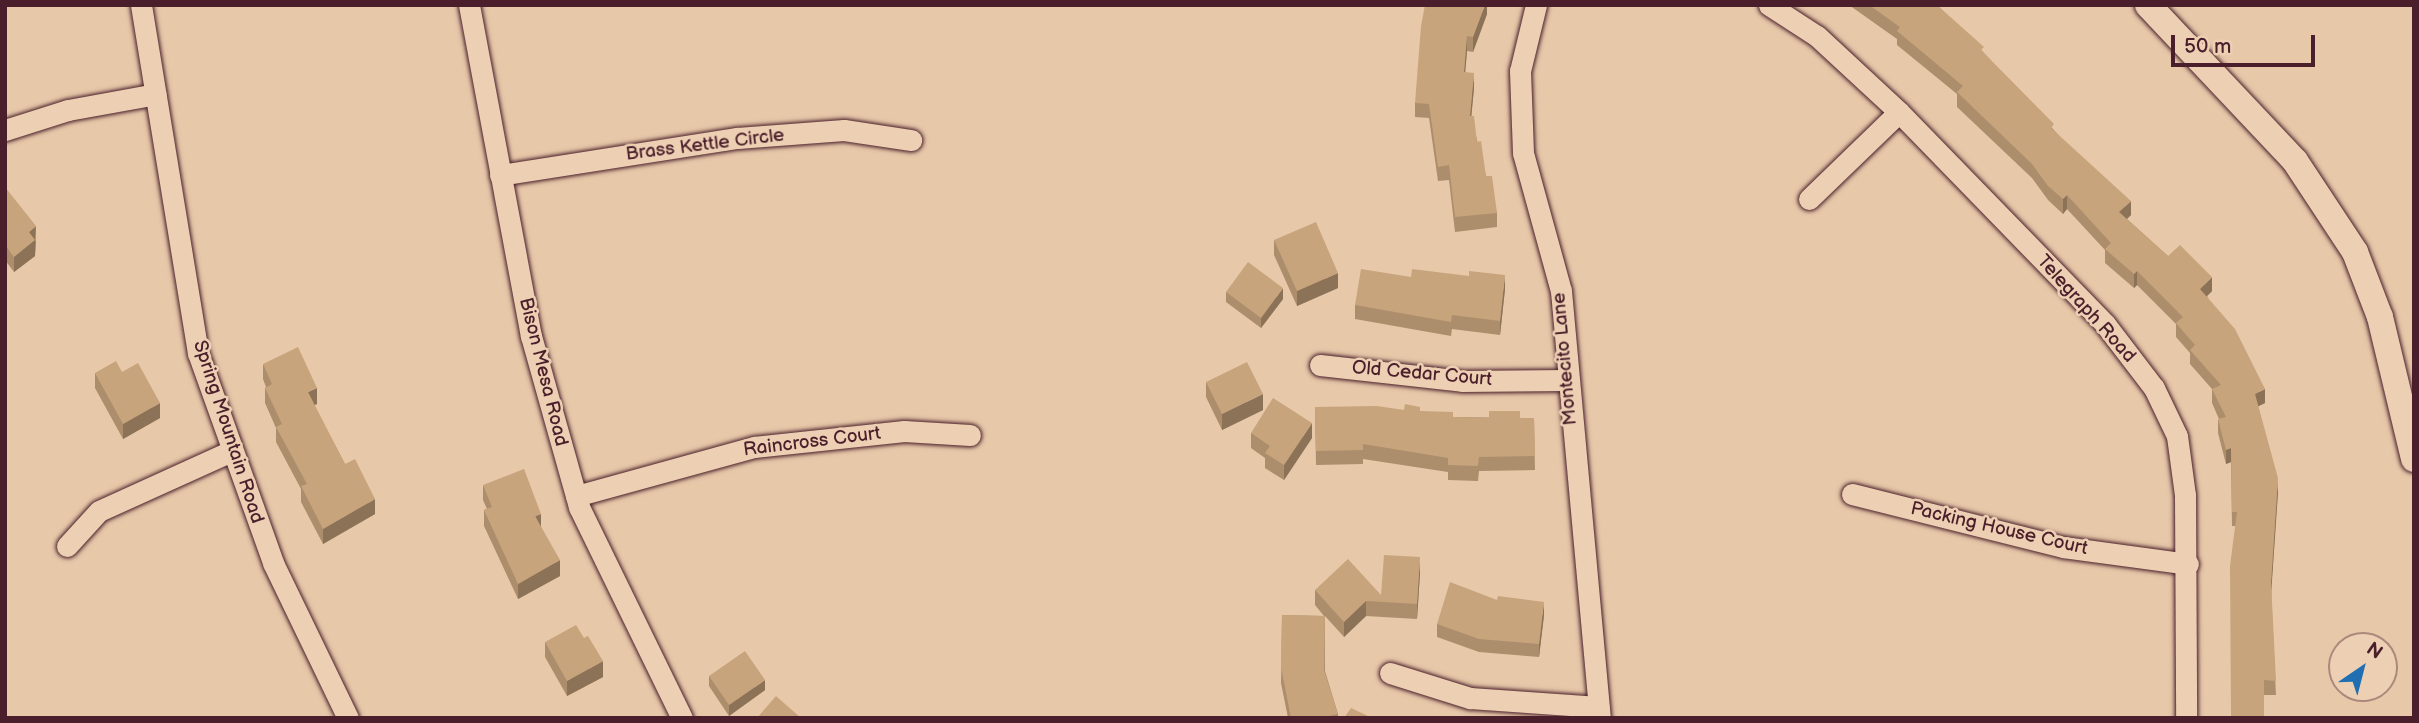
<!DOCTYPE html>
<html>
<head>
<meta charset="utf-8">
<style>
  body { margin:0 }
  #map { position:relative; width:2419px; height:723px; overflow:hidden; background:#e7c8a9; font-family:"Balsamiq Sans",sans-serif }
  div>[style] { position:absolute }
  .roads { filter:drop-shadow(0 0 2px #4a1f2b) drop-shadow(0 0 2px #4a1f2b) }
  .minor>* { height:21px; margin:-10.5px; padding:0 10.5px; transform-origin:10.5px; border-radius:10.5px; background:#edcfb3 }
  .tertiary>* { height:26px; margin:-13px; padding:0 13px; transform-origin:13px; border-radius:13px; background:#edcfb3 }
  .wall>* { inset:0; background:#ac8d6c }
  .shaded-wall>* { inset:0; background:#8c7358 }
  .building>* { inset:0; background:#c8a47d }
  span { translate:-50% -50%; white-space:nowrap; text-align:center; line-height:1.15; -webkit-text-stroke:5px #edcfb3; paint-order:stroke }
  .street-label { font-size:19px; color:#4a1f2b }
  .frame { position:absolute; inset:0; border:7px solid #4a1f2b; pointer-events:none }
  .north { position:absolute; left:2328px; top:632px; width:70px; height:70px; box-sizing:border-box; background:#edcfb3; border:2px solid #ac897d; border-radius:50%; rotate:35deg; font-size:19px; font-weight:700; line-height:28px; text-align:center; color:#4a1f2b }
  .north::after { content:''; display:block; margin:auto; width:24px; height:32px; background:#1f6fb2; clip-path:polygon(50% 0,100% 100%,50% 72%,0 100%) }
  .scale { position:absolute; left:2171px; top:35px; width:144px; height:32px; box-sizing:border-box; border:4px solid #4a1f2b; border-top:0; padding-left:9px; font-size:21px; line-height:24px; white-space:nowrap; color:#4a1f2b; -webkit-text-stroke:5px #edcfb3; paint-order:stroke }
</style>
</head>
<body>
<div id="map">
  <div class="roads">
    <div class="minor">
      <i style="left:141px;top:5px;width:353px;rotate:80.7deg"></i>
      <i style="left:198px;top:353px;width:223px;rotate:70.3deg"></i>
      <i style="left:273px;top:563px;width:172px;rotate:64.2deg"></i>
      <i style="left:469px;top:5px;width:337px;rotate:79.4deg"></i>
      <i style="left:531px;top:336px;width:178px;rotate:74.3deg"></i>
      <i style="left:579px;top:507px;width:235px;rotate:64deg"></i>
      <i style="left:1536px;top:5px;width:68px;rotate:103.6deg"></i>
      <i style="left:1520px;top:71px;width:82px;rotate:87.9deg"></i>
      <i style="left:1523px;top:153px;width:143px;rotate:74.6deg"></i>
      <i style="left:1561px;top:291px;width:429px;rotate:84.8deg"></i>
      <i style="left:1769px;top:5px;width:57px;rotate:32.9deg"></i>
      <i style="left:1817px;top:36px;width:112px;rotate:42.8deg"></i>
      <i style="left:1899px;top:112px;width:296px;rotate:45.8deg"></i>
      <i style="left:2105px;top:324px;width:81px;rotate:52.6deg"></i>
      <i style="left:2154px;top:388px;width:53px;rotate:64.4deg"></i>
      <i style="left:2177px;top:436px;width:60px;rotate:82.3deg"></i>
      <i style="left:2185px;top:495px;width:223px;rotate:89.7deg"></i>
      <i style="left:5px;top:130px;width:66px;rotate:-17.6deg"></i>
      <i style="left:68px;top:110px;width:89px;rotate:-10.3deg"></i>
      <i style="left:500px;top:175px;width:240px;rotate:-8.9deg"></i>
      <i style="left:737px;top:138px;width:107px;rotate:-4.3deg"></i>
      <i style="left:844px;top:130px;width:68px;rotate:8.5deg"></i>
      <i style="left:1809px;top:199px;width:125px;rotate:-44deg"></i>
      <i style="left:1320px;top:365px;width:143px;rotate:6.4deg"></i>
      <i style="left:1462px;top:381px;width:104px;rotate:-0.6deg"></i>
      <i style="left:1852px;top:494px;width:218px;rotate:14.1deg"></i>
      <i style="left:2063px;top:547px;width:126px;rotate:7.7deg"></i>
      <i style="left:576px;top:496px;width:185px;rotate:-15.4deg"></i>
      <i style="left:754px;top:447px;width:151px;rotate:-6.1deg"></i>
      <i style="left:904px;top:431px;width:66px;rotate:3.5deg"></i>
      <i style="left:67px;top:546px;width:47px;rotate:-47.6deg"></i>
      <i style="left:99px;top:511px;width:145px;rotate:-24.4deg"></i>
      <i style="left:1390px;top:673px;width:84px;rotate:17.4deg"></i>
      <i style="left:1470px;top:698px;width:129px;rotate:4deg"></i>
    </div>
    <div class="tertiary">
      <i style="left:2148px;top:5px;width:214px;rotate:46.7deg"></i>
      <i style="left:2295px;top:161px;width:109px;rotate:56.6deg"></i>
      <i style="left:2355px;top:252px;width:70px;rotate:69deg"></i>
      <i style="left:2380px;top:317px;width:146px;rotate:76.5deg"></i>
    </div>
  </div>
  <div class="wall">
    <i style="clip-path:polygon(1487px 5px,1487px 14px,1473px 52px,1467px 51px,1465px 72px,1474px 88px,1471px 116px,1486px 176px,1497px 213px,1497px 227px,1455px 232px,1449px 180px,1438px 181px,1429px 118px,1415px 117px,1415px 103px)"></i>
    <i style="clip-path:polygon(1849px 5px,1937px 5px,1984px 53px,2131px 215px,2127px 219px,2168px 256px,2212px 291px,2207px 296px,2265px 403px,2258px 406px,2278px 492px,2271px 590px,2276px 695px,2264px 695px,2235px 526px,2232px 526px,2231px 462px,2226px 464px,2218px 433px,2218px 419px,2219px 419px,2212px 403px,2212px 389px,2190px 364px,2190px 353px,2176px 337px,2176px 324px,2137px 285px,2134px 288px,2105px 263px,2105px 250px,2067px 209px,2063px 214px,2048px 200px,2032px 178px,1957px 107px,1957px 94px,1897px 45px,1897px 39px)"></i>
    <i style="clip-path:polygon(5px 187px,36px 242px,35px 256px,14px 272px,5px 260px)"></i>
    <i style="clip-path:polygon(1274px 240px,1338px 288px,1297px 306px,1274px 255px)"></i>
    <i style="clip-path:polygon(1411px 277px,1505px 289px,1500px 335px,1452px 329px,1451px 336px,1355px 319px,1355px 305px)"></i>
    <i style="clip-path:polygon(1226px 292px,1283px 299px,1261px 328px,1226px 302px)"></i>
    <i style="clip-path:polygon(263px 364px,317px 404px,314px 405px,345px 464px,375px 514px,323px 544px,301px 502px,301px 489px,276px 442px,276px 428px,265px 403px,265px 388px,266px 387px,263px 379px)"></i>
    <i style="clip-path:polygon(122px 372px,160px 418px,123px 439px,95px 388px,95px 373px)"></i>
    <i style="clip-path:polygon(1206px 382px,1263px 410px,1222px 430px,1206px 397px)"></i>
    <i style="clip-path:polygon(1315px 407px,1404px 410px,1420px 411px,1453px 417px,1534px 418px,1535px 470px,1479px 471px,1478px 481px,1448px 480px,1448px 472px,1363px 459px,1363px 464px,1316px 465px)"></i>
    <i style="clip-path:polygon(1251px 433px,1312px 438px,1284px 480px,1265px 468px,1265px 458px,1251px 448px)"></i>
    <i style="clip-path:polygon(483px 485px,541px 527px,560px 576px,518px 599px,484px 526px,484px 510px,487px 509px,483px 500px)"></i>
    <i style="clip-path:polygon(1420px 573px,1417px 619px,1366px 616px,1344px 637px,1325px 616px,1325px 671px,1338px 714px,1338px 718px,1288px 718px,1281px 683px,1282px 615px,1324px 616px,1315px 605px,1315px 590px,1381px 595px)"></i>
    <i style="clip-path:polygon(1497px 600px,1544px 615px,1539px 657px,1479px 652px,1437px 637px,1437px 624px)"></i>
    <i style="clip-path:polygon(545px 642px,603px 677px,567px 696px,545px 657px)"></i>
    <i style="clip-path:polygon(709px 676px,765px 690px,729px 716px,709px 686px)"></i>
  </div>
  <div class="shaded-wall">
    <i style="clip-path:polygon(1485px 5px,1487px 5px,1487px 14px,1473px 52px,1473px 37px)"></i>
    <i style="clip-path:polygon(1467px 36px,1467px 51px,1464px 87px,1464px 72px)"></i>
    <i style="clip-path:polygon(1474px 73px,1474px 88px,1470px 131px,1470px 116px)"></i>
    <i style="clip-path:polygon(2067px 195px,2067px 209px,2063px 214px,2063px 199px)"></i>
    <i style="clip-path:polygon(2131px 201px,2131px 215px,2119px 226px,2119px 212px)"></i>
    <i style="clip-path:polygon(36px 226px,35px 256px,14px 272px,14px 257px,29px 232px)"></i>
    <i style="clip-path:polygon(2137px 271px,2137px 285px,2134px 288px,2134px 274px)"></i>
    <i style="clip-path:polygon(1338px 273px,1338px 288px,1297px 306px,1297px 291px)"></i>
    <i style="clip-path:polygon(1505px 275px,1505px 289px,1500px 335px,1500px 321px)"></i>
    <i style="clip-path:polygon(2212px 277px,2212px 291px,2200px 303px,2200px 289px)"></i>
    <i style="clip-path:polygon(1283px 288px,1283px 299px,1261px 328px,1261px 318px)"></i>
    <i style="clip-path:polygon(317px 388px,317px 404px,308px 408px,308px 392px)"></i>
    <i style="clip-path:polygon(2265px 389px,2265px 403px,2255px 408px,2255px 394px)"></i>
    <i style="clip-path:polygon(1263px 394px,1263px 410px,1222px 430px,1222px 414px)"></i>
    <i style="clip-path:polygon(160px 403px,160px 418px,123px 439px,123px 424px)"></i>
    <i style="clip-path:polygon(1312px 423px,1312px 438px,1284px 480px,1284px 465px)"></i>
    <i style="clip-path:polygon(2231px 448px,2231px 462px,2226px 464px,2226px 450px)"></i>
    <i style="clip-path:polygon(2278px 478px,2278px 492px,2271px 596px,2271px 582px)"></i>
    <i style="clip-path:polygon(375px 499px,375px 514px,323px 544px,323px 529px)"></i>
    <i style="clip-path:polygon(541px 514px,541px 529px,535px 516px)"></i>
    <i style="clip-path:polygon(1420px 557px,1420px 573px,1417px 619px,1417px 604px)"></i>
    <i style="clip-path:polygon(560px 560px,560px 576px,518px 599px,518px 584px)"></i>
    <i style="clip-path:polygon(1366px 601px,1366px 616px,1344px 637px,1344px 622px)"></i>
    <i style="clip-path:polygon(1544px 602px,1544px 615px,1539px 657px,1539px 644px)"></i>
    <i style="clip-path:polygon(603px 661px,603px 677px,567px 696px,567px 681px)"></i>
    <i style="clip-path:polygon(765px 680px,765px 690px,729px 716px,729px 705px)"></i>
  </div>
  <div class="building">
    <i style="clip-path:polygon(1425px 5px,1485px 5px,1473px 37px,1467px 36px,1464px 72px,1474px 73px,1470px 116px,1474px 116px,1477px 142px,1481px 141px,1486px 176px,1492px 176px,1497px 213px,1455px 217px,1449px 165px,1438px 167px,1429px 104px,1415px 103px,1421px 26px)"></i>
    <i style="clip-path:polygon(1869px 5px,1937px 5px,1984px 47px,1981px 50px,2054px 124px,2051px 128px,2131px 201px,2119px 212px,2168px 256px,2180px 245px,2212px 277px,2200px 289px,2235px 329px,2265px 389px,2255px 394px,2278px 478px,2271px 582px,2276px 681px,2264px 680px,2264px 718px,2231px 718px,2230px 566px,2237px 512px,2232px 512px,2231px 448px,2226px 450px,2218px 419px,2226px 417px,2212px 389px,2221px 385px,2190px 350px,2195px 345px,2176px 323px,2183px 317px,2137px 271px,2134px 274px,2105px 249px,2111px 243px,2067px 195px,2063px 199px,2048px 186px,2032px 164px,1957px 92px,1963px 86px,1897px 31px,1900px 27px)"></i>
    <i style="clip-path:polygon(5px 187px,36px 226px,29px 232px,35px 240px,14px 257px,5px 245px)"></i>
    <i style="clip-path:polygon(1316px 222px,1338px 273px,1297px 291px,1274px 240px)"></i>
    <i style="clip-path:polygon(1248px 262px,1283px 288px,1261px 318px,1226px 292px)"></i>
    <i style="clip-path:polygon(1361px 269px,1411px 277px,1412px 269px,1469px 276px,1469px 271px,1505px 275px,1500px 321px,1452px 315px,1451px 322px,1355px 305px)"></i>
    <i style="clip-path:polygon(298px 347px,317px 388px,308px 392px,345px 464px,355px 459px,375px 499px,323px 529px,301px 486px,307px 484px,276px 427px,282px 424px,265px 388px,272px 384px,263px 364px)"></i>
    <i style="clip-path:polygon(116px 361px,122px 372px,138px 363px,160px 403px,123px 424px,95px 373px)"></i>
    <i style="clip-path:polygon(1247px 362px,1263px 394px,1222px 414px,1206px 382px)"></i>
    <i style="clip-path:polygon(1273px 398px,1312px 423px,1284px 465px,1265px 453px,1270px 446px,1251px 433px)"></i>
    <i style="clip-path:polygon(1405px 404px,1420px 407px,1420px 411px,1453px 412px,1453px 417px,1489px 418px,1489px 411px,1520px 411px,1520px 418px,1534px 418px,1535px 456px,1479px 457px,1478px 466px,1448px 465px,1448px 458px,1363px 444px,1363px 450px,1316px 451px,1315px 407px,1377px 406px,1404px 410px)"></i>
    <i style="clip-path:polygon(524px 469px,541px 514px,535px 516px,560px 560px,518px 584px,484px 510px,492px 507px,483px 485px)"></i>
    <i style="clip-path:polygon(1384px 555px,1420px 557px,1417px 604px,1366px 601px,1344px 622px,1315px 590px,1348px 559px,1381px 595px)"></i>
    <i style="clip-path:polygon(1450px 582px,1497px 600px,1498px 596px,1544px 602px,1539px 644px,1479px 639px,1437px 624px)"></i>
    <i style="clip-path:polygon(1282px 615px,1325px 616px,1324px 670px,1338px 714px,1319px 718px,1291px 718px,1281px 667px)"></i>
    <i style="clip-path:polygon(576px 625px,584px 638px,588px 636px,603px 661px,567px 681px,545px 642px)"></i>
    <i style="clip-path:polygon(745px 651px,765px 680px,729px 705px,709px 676px)"></i>
    <i style="clip-path:polygon(776px 696px,801px 718px,757px 718px)"></i>
    <i style="clip-path:polygon(1351px 708px,1370px 717px,1344px 718px)"></i>
  </div>
  <div class="street-label">
    <span style="left:705px;top:145px;rotate:-7deg">Brass Kettle Circle</span>
    <span style="left:2086px;top:309px;rotate:48deg">Telegraph Road</span>
    <span style="left:1565px;top:359px;rotate:-95deg">Montecito Lane</span>
    <span style="left:543px;top:372px;rotate:76deg">Bison Mesa Road</span>
    <span style="left:1422px;top:374px;rotate:5deg">Old Cedar Court</span>
    <span style="left:228px;top:432px;rotate:72deg">Spring Mountain Road</span>
    <span style="left:812px;top:442px;rotate:-7deg">Raincross Court</span>
    <span style="left:1999px;top:529px;rotate:13deg">Packing House Court</span>
  </div>
  <div class="frame"></div>
  <div class="north">N</div>
  <div class="scale">50 m</div>
</div>
</body>
</html>
